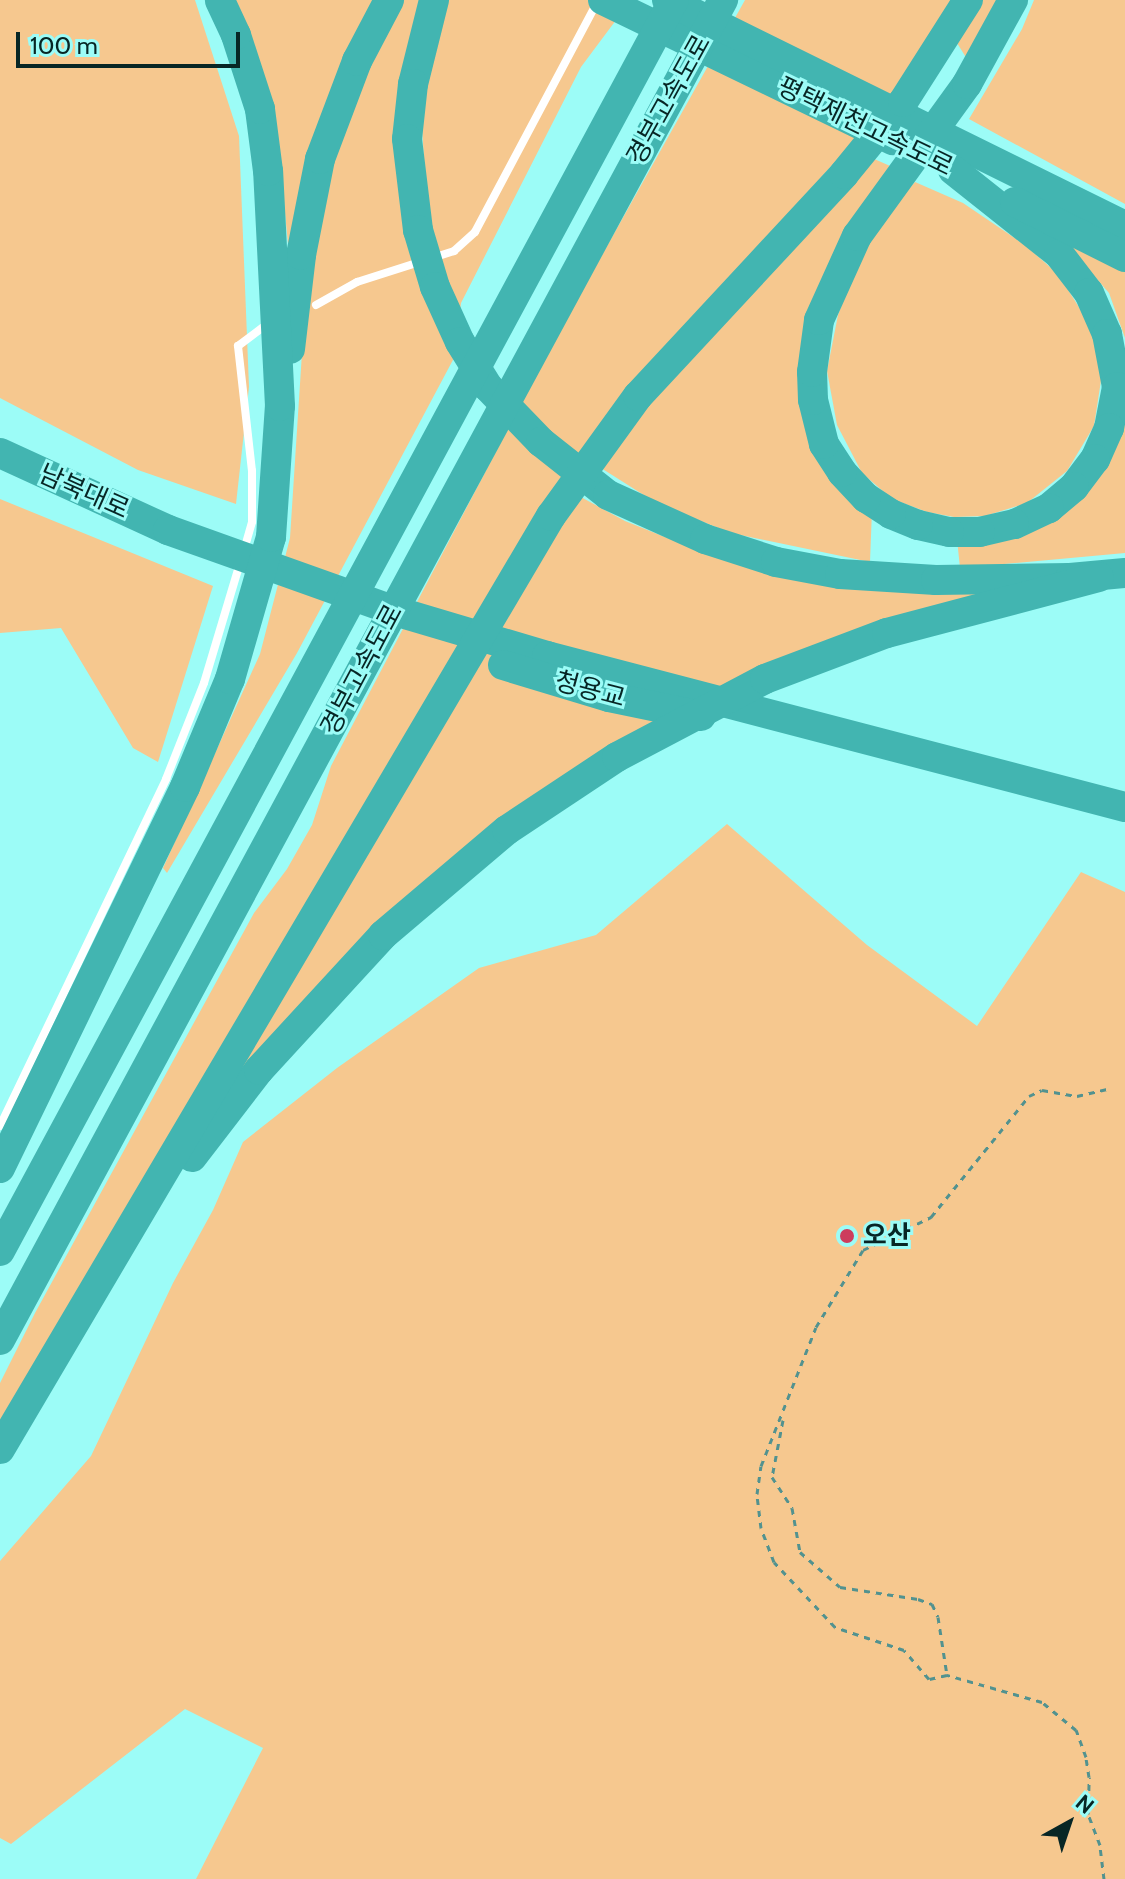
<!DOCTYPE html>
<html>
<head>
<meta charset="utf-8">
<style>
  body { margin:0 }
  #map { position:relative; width:1125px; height:1879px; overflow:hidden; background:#9cfcf7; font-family:Cabin,"Noto Sans KR",sans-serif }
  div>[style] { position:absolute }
  .green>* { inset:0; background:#f6c88f }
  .path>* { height:3px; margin-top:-1.5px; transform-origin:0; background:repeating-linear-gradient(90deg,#52928f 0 6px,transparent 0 12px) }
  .lane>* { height:8px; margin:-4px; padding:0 4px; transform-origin:4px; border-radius:4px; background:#fff }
  .highway>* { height:30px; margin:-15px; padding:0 15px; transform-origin:15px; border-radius:15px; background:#42b5b1 }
  .dots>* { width:22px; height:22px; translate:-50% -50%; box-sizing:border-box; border:4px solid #9cfcf7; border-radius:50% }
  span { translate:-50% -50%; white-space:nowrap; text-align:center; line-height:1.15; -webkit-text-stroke:6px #9cfcf7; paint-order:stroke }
  .street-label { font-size:26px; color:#072625 }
  .poi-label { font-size:26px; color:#072625; font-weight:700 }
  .left { translate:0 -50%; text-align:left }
  .north { position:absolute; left:1029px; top:1783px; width:80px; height:80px; -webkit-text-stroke:6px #9cfcf7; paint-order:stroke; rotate:40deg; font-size:22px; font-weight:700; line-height:32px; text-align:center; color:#072625 }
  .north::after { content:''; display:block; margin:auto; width:28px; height:36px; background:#072625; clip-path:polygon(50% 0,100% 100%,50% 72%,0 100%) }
  .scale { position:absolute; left:16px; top:32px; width:224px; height:36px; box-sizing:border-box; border:4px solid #072625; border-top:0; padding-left:10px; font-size:24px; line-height:28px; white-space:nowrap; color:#072625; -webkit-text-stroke:6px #9cfcf7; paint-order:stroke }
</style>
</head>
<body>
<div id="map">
  <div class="green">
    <i style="clip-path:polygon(0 0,195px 0,239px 136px,249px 387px,236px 504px,138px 470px,0 398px)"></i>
    <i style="clip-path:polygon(232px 0,375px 0,289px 254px,279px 151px)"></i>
    <i style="clip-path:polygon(399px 0,426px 0,398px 112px,424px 159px,421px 112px,445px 0,631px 0,581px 67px,461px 303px,454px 358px,297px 653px,167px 873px,163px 868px,260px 654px,290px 538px,304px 322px,326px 179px,352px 102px)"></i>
    <i style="clip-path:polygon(745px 0,957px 0,900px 89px,678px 338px,0 1428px,0 1383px,35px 1313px,254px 913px,287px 869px,312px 825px,331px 766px,556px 337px)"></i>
    <i style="clip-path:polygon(979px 0,1006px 0,967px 59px,957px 43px)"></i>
    <i style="clip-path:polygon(1034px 0,1125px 0,1125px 204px,969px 119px,1022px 29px)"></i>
    <i style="clip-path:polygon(872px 158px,897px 169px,853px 232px,809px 422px,872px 510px,870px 562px,731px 533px,658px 504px,601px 468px,648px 400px)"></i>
    <i style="clip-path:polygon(915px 182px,963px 203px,1025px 245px,1058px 274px,1094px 331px,1102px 374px,1094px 426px,1067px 471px,1027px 503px,985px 516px,954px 517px,927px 512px,892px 499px,862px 473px,837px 425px,827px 371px,838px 315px,856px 265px,894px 205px)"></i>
    <i style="clip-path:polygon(1063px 240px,1125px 272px,1125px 338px,1109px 293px)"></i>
    <i style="clip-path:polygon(1125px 418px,1125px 553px,960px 568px,957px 539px,1010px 536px)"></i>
    <i style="clip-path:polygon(579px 496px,625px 521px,700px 551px,988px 591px,567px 780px,238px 1078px,233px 1073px)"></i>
    <i style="clip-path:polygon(0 499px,213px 586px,158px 762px,133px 748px,61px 628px,0 633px)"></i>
    <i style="clip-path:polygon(727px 824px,867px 945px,977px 1026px,1081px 872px,1125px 892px,1125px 1879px,196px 1879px,263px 1748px,185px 1709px,11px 1844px,0 1838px,0 1561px,91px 1456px,173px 1283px,213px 1210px,243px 1142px,337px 1068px,479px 968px,596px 935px)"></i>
  </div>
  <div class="path">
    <i style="left:783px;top:1420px;width:58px;rotate:100.9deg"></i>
    <i style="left:772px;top:1477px;width:37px;rotate:57deg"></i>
    <i style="left:792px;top:1508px;width:45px;rotate:79.7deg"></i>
    <i style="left:800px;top:1552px;width:53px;rotate:41.2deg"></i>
    <i style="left:840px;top:1587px;width:79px;rotate:8.7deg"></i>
    <i style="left:918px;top:1599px;width:15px;rotate:20deg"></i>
    <i style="left:932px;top:1604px;width:14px;rotate:65deg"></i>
    <i style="left:938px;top:1617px;width:59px;rotate:81.2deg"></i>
    <i style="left:1104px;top:1879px;width:34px;rotate:-97deg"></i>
    <i style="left:1100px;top:1845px;width:33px;rotate:-111deg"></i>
    <i style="left:1088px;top:1814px;width:37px;rotate:-88deg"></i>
    <i style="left:1089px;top:1777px;width:20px;rotate:-99deg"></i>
    <i style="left:1086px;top:1757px;width:29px;rotate:-110deg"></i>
    <i style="left:1076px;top:1730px;width:44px;rotate:-140.5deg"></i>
    <i style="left:1042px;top:1702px;width:99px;rotate:-164.1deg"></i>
    <i style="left:947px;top:1675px;width:18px;rotate:167deg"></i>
    <i style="left:929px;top:1679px;width:38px;rotate:-131deg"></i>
    <i style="left:904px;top:1650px;width:73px;rotate:-161.6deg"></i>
    <i style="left:835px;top:1627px;width:89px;rotate:-133.2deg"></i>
    <i style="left:774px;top:1562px;width:36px;rotate:-111deg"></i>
    <i style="left:761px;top:1528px;width:34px;rotate:-97deg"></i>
    <i style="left:757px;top:1494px;width:28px;rotate:-82deg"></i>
    <i style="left:761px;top:1466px;width:149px;rotate:-68.4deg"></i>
    <i style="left:816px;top:1327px;width:90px;rotate:-58.6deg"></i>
    <i style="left:863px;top:1250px;width:76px;rotate:-25.9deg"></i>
    <i style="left:931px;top:1217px;width:156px;rotate:-51deg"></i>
    <i style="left:1029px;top:1096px;width:14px;rotate:-25deg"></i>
    <i style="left:1042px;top:1090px;width:36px;rotate:10deg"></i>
    <i style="left:1077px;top:1096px;width:32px;rotate:-13deg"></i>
  </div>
  <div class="lane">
    <i style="left:316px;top:305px;width:47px;rotate:-29.3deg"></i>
    <i style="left:357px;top:282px;width:102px;rotate:-17.7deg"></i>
    <i style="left:454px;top:251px;width:28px;rotate:-42deg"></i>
    <i style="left:475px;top:232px;width:262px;rotate:-62deg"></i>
    <i style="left:244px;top:550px;width:29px;rotate:-74deg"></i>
    <i style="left:252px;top:522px;width:51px;rotate:-90deg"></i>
    <i style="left:252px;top:471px;width:126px;rotate:-96.4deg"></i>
    <i style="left:238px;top:346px;width:34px;rotate:-37deg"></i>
    <i style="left:0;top:1126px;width:385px;rotate:-64.4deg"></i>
    <i style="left:166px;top:779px;width:103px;rotate:-68.4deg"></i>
    <i style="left:204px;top:683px;width:125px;rotate:-73.3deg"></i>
  </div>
  <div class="highway">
    <i style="left:434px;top:0;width:87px;rotate:104deg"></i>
    <i style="left:413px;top:84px;width:55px;rotate:96.2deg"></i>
    <i style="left:407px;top:139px;width:92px;rotate:83.1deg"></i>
    <i style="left:418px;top:230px;width:59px;rotate:73.4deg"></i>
    <i style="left:435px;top:287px;width:60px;rotate:65.6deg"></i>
    <i style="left:460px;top:342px;width:53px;rotate:58.1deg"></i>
    <i style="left:488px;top:387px;width:76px;rotate:46.1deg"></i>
    <i style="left:541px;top:442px;width:85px;rotate:38.3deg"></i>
    <i style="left:608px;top:495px;width:107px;rotate:24.4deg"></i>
    <i style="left:705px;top:539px;width:75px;rotate:17.9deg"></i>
    <i style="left:776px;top:562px;width:65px;rotate:10.6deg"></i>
    <i style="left:840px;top:574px;width:96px;rotate:3.6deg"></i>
    <i style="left:936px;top:580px;width:134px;rotate:-0.9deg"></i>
    <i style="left:1070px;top:578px;width:55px;rotate:-5.2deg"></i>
    <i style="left:603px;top:0;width:322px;rotate:25.8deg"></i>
    <i style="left:667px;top:0;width:511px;rotate:26.26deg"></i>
    <i style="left:953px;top:170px;width:135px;rotate:38.4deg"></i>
    <i style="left:1059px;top:254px;width:49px;rotate:52.4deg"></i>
    <i style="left:1089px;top:293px;width:45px;rotate:66.3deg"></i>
    <i style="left:1107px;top:334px;width:54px;rotate:79.3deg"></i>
    <i style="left:1117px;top:387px;width:42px;rotate:101deg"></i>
    <i style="left:1109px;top:428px;width:34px;rotate:114deg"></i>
    <i style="left:1095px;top:459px;width:35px;rotate:127deg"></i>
    <i style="left:1074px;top:487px;width:33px;rotate:140deg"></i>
    <i style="left:1049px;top:508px;width:38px;rotate:155deg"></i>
    <i style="left:1014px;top:524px;width:35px;rotate:167deg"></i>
    <i style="left:980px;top:532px;width:31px;rotate:180deg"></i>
    <i style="left:949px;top:532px;width:32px;rotate:-167deg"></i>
    <i style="left:918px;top:525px;width:29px;rotate:-158deg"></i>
    <i style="left:891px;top:514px;width:30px;rotate:-147deg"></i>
    <i style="left:866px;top:498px;width:35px;rotate:-133deg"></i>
    <i style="left:842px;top:472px;width:33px;rotate:-123deg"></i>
    <i style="left:824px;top:444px;width:45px;rotate:-104deg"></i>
    <i style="left:813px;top:400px;width:28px;rotate:-92deg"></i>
    <i style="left:812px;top:372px;width:52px;rotate:-82.3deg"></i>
    <i style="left:819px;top:320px;width:92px;rotate:-65.7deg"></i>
    <i style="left:857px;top:236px;width:188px;rotate:-54.1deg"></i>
    <i style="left:967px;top:84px;width:96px;rotate:-61.3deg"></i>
    <i style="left:1015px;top:202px;width:123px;rotate:26.6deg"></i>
    <i style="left:290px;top:349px;width:95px;rotate:-83.3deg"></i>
    <i style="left:301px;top:255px;width:98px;rotate:-78.8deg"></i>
    <i style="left:320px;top:159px;width:105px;rotate:-69.3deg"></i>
    <i style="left:357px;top:61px;width:69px;rotate:-62.3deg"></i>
    <i style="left:0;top:453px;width:185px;rotate:24.6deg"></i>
    <i style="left:168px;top:530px;width:241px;rotate:19.6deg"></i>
    <i style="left:395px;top:611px;width:159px;rotate:16.5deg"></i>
    <i style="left:547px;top:656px;width:597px;rotate:14.64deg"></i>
    <i style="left:503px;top:665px;width:111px;rotate:16.8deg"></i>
    <i style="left:609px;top:697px;width:94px;rotate:11.7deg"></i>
    <i style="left:192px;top:1157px;width:110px;rotate:-52.4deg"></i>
    <i style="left:259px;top:1070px;width:183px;rotate:-47.4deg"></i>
    <i style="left:383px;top:935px;width:162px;rotate:-40.3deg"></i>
    <i style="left:507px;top:830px;width:132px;rotate:-33.6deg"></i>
    <i style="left:617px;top:757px;width:167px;rotate:-27.8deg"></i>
    <i style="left:765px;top:679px;width:130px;rotate:-20.7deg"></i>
    <i style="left:887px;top:633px;width:219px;rotate:-14.8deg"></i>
    <i style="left:0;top:1168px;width:424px;rotate:-64.1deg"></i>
    <i style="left:185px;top:787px;width:117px;rotate:-67.4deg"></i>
    <i style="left:230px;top:679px;width:148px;rotate:-73.9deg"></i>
    <i style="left:271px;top:537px;width:131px;rotate:-86.1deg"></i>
    <i style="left:280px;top:406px;width:235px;rotate:-92.9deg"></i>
    <i style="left:268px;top:171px;width:63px;rotate:-97.4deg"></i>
    <i style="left:260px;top:109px;width:78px;rotate:-108deg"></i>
    <i style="left:236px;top:35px;width:38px;rotate:-115deg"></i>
    <i style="left:0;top:1251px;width:1421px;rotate:-61.69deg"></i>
    <i style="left:0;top:1340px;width:1523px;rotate:-61.65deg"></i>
    <i style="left:0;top:1449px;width:1084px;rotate:-59.44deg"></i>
    <i style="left:551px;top:516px;width:148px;rotate:-54.1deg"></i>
    <i style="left:638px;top:396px;width:303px;rotate:-47.1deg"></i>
    <i style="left:844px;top:174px;width:93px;rotate:-50.7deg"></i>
    <i style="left:903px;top:102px;width:121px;rotate:-57.5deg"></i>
  </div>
  <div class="dots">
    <i style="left:847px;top:1236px;background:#cd3d5d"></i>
  </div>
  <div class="street-label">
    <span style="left:669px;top:100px;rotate:-61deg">경부고속도로</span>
    <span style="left:865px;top:127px;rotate:26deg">평택제천고속도로</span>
    <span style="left:84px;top:492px;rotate:24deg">남북대로</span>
    <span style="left:362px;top:670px;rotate:-62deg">경부고속도로</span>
    <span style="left:590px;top:690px;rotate:15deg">청용교</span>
  </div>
  <div class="poi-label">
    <span class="left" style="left:863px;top:1236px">오산</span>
  </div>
  <div class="north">N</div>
  <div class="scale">100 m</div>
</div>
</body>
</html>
